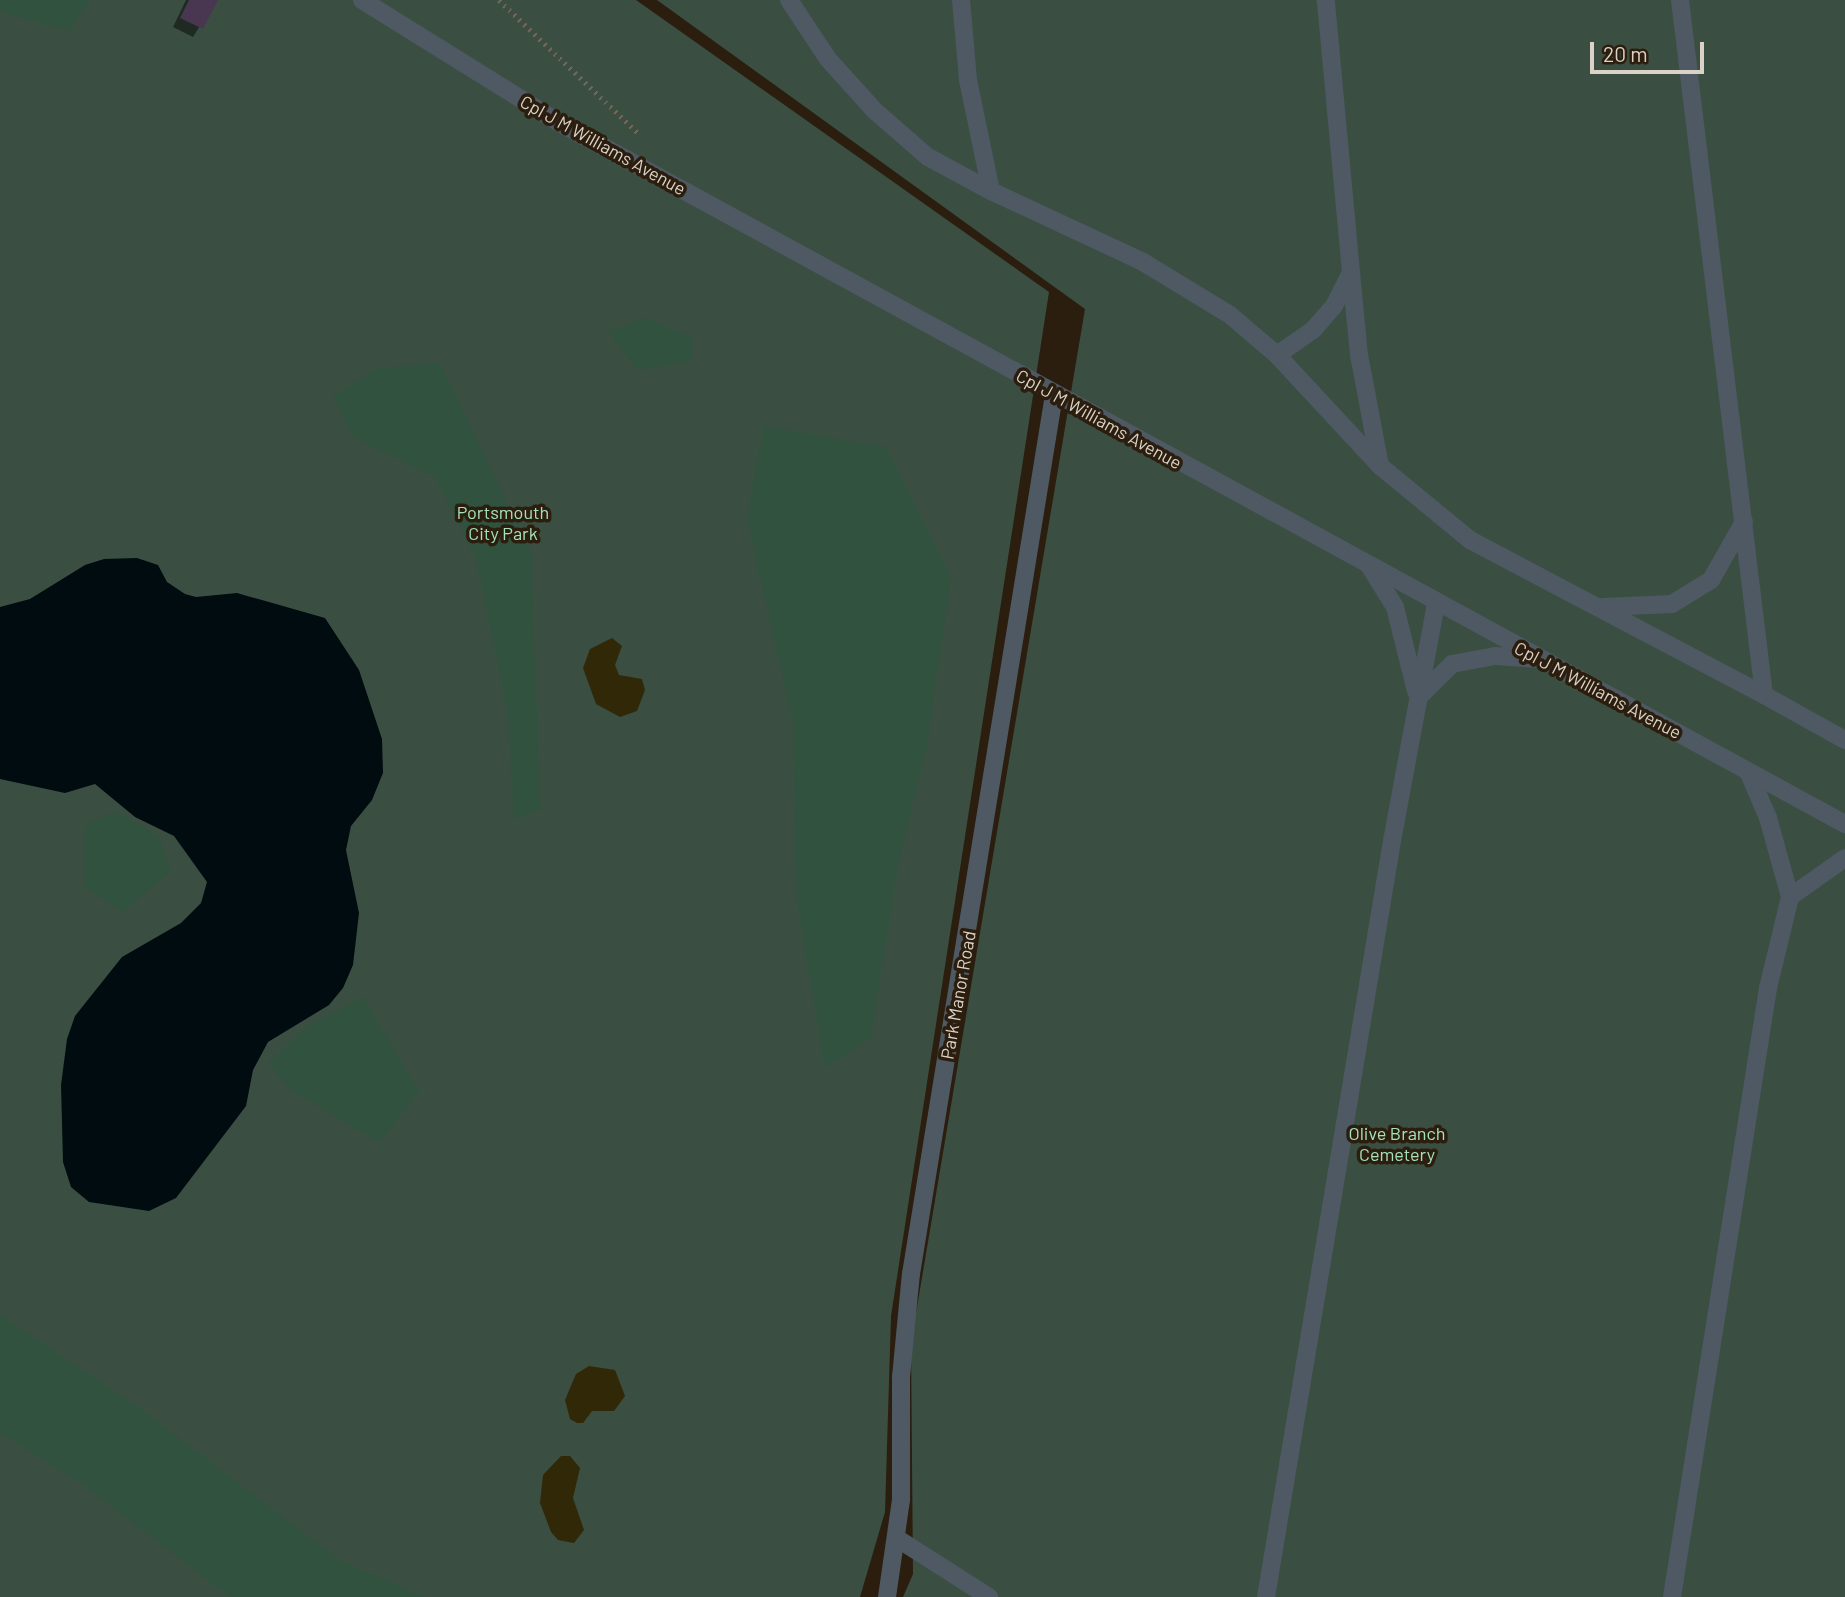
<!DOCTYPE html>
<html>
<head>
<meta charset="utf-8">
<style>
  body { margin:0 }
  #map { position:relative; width:1845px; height:1597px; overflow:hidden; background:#2b1e0e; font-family:Barlow,sans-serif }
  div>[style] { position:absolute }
  .green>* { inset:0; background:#3a4f42 }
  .forest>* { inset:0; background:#30523e }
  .sand>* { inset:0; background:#302806 }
  .water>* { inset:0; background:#000c0f }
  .shadow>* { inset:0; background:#0007 }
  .building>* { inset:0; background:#493752 }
  .path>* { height:4.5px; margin-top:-2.25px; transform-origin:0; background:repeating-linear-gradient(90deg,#716658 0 2px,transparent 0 7px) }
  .service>* { height:18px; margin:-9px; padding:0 9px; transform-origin:9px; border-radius:9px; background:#4e5964 }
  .minor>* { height:18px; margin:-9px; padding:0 9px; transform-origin:9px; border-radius:9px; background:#4e5964 }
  span { translate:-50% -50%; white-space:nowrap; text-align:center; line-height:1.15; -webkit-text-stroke:7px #2b1e0e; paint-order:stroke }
  .street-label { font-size:18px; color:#dad1c7 }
  .park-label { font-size:18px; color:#a4e2bd }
  .scale { position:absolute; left:1590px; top:42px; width:114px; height:32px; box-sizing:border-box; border:4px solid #dad1c7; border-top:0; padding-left:9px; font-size:21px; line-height:24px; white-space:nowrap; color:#dad1c7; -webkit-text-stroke:5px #2b1e0e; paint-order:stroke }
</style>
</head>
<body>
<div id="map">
  <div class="green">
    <i style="clip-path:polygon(0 0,636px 0,1049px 292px,891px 1316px,885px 1512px,860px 1597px,0 1597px)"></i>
    <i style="clip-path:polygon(657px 0,1845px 0,1845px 1597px,903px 1597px,913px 1574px,911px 1343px,1085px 309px)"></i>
  </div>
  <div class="forest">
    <i style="clip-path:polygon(0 0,90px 0,69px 31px,0 11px)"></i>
    <i style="clip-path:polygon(644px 318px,692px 337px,692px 361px,637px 370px,609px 332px)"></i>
    <i style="clip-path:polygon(440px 363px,531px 552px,540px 810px,514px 819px,508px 712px,476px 558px,435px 477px,353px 437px,333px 396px,377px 368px)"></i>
    <i style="clip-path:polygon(764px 426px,886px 447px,951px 577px,927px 744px,898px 865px,870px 1039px,825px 1068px,797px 898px,793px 723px,747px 517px)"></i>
    <i style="clip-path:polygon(116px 812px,160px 837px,170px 872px,122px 912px,85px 887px,86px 824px)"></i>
    <i style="clip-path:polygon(363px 997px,419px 1092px,379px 1142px,292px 1091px,268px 1063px,306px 1027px)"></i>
    <i style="clip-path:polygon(0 1315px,138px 1407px,341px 1561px,423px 1597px,230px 1597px,78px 1481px,0 1433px)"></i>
  </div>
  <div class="sand">
    <i style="clip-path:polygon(612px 638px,622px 646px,615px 665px,619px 675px,642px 679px,645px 690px,637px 711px,620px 717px,596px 704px,583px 668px,590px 649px)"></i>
    <i style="clip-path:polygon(589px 1366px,615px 1370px,625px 1396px,614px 1411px,592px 1411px,583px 1423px,577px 1423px,570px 1419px,565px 1400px,576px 1374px)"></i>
    <i style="clip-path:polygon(561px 1456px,570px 1456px,580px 1468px,573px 1498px,584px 1530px,574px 1543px,558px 1540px,551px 1532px,540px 1503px,543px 1475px)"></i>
  </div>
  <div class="water">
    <i style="clip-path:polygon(137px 558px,158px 565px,167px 582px,185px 594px,196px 597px,237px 593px,325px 618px,359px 670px,382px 739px,383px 773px,372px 800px,351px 826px,346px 850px,359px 913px,353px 965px,343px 988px,329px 1005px,268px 1042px,253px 1070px,246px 1106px,176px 1198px,149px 1211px,89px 1202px,71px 1187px,63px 1162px,61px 1085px,67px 1039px,75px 1016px,122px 957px,181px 923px,201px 903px,207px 882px,174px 836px,135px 817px,95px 784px,65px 793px,0 779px,0 607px,30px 599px,85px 565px,104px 559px)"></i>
  </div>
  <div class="shadow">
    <i style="clip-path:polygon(186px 0,216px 0,193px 37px,173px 27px)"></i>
  </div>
  <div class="building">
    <i style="clip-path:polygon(189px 0,218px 0,203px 29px,180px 18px)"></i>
  </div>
  <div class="path">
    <i style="left:499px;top:0;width:194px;rotate:43.7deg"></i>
  </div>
  <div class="service">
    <i style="left:789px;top:0;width:71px;rotate:56.5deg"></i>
    <i style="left:828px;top:59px;width:70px;rotate:47.9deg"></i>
    <i style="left:875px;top:111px;width:70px;rotate:41deg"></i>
    <i style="left:928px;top:157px;width:72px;rotate:28.4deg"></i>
    <i style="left:961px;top:0;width:80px;rotate:85deg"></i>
    <i style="left:968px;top:80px;width:113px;rotate:78.3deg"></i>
    <i style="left:991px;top:191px;width:168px;rotate:25deg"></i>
    <i style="left:1143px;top:262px;width:102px;rotate:31.3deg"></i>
    <i style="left:1230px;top:315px;width:62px;rotate:40.4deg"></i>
    <i style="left:1277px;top:355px;width:151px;rotate:47.1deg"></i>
    <i style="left:1380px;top:466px;width:117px;rotate:39.4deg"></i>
    <i style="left:1470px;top:540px;width:332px;rotate:27.8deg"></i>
    <i style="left:1680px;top:0;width:700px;rotate:83.11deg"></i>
    <i style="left:1764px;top:695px;width:93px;rotate:29.1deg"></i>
    <i style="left:1351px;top:272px;width:83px;rotate:84.5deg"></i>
    <i style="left:1359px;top:355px;width:113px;rotate:79.3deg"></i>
    <i style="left:1277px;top:355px;width:44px;rotate:-34.8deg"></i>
    <i style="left:1313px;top:330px;width:32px;rotate:-49deg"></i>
    <i style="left:1334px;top:306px;width:38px;rotate:-63deg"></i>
    <i style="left:1351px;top:272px;width:273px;rotate:-95.3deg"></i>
    <i style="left:1370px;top:567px;width:47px;rotate:58deg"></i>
    <i style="left:1395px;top:607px;width:87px;rotate:76deg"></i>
    <i style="left:1603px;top:607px;width:69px;rotate:-2.5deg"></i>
    <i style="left:1672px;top:604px;width:46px;rotate:-31.6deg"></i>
    <i style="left:1711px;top:580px;width:67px;rotate:-60.4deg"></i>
    <i style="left:1418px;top:698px;width:48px;rotate:-45deg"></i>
    <i style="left:1452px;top:664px;width:44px;rotate:-10.5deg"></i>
    <i style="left:1495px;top:656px;width:47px;rotate:3.7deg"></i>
    <i style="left:1748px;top:771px;width:51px;rotate:66.9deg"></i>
    <i style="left:1768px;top:818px;width:82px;rotate:74.4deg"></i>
    <i style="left:898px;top:1539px;width:108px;rotate:32.5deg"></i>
    <i style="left:1266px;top:1597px;width:766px;rotate:-80.54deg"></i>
    <i style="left:1392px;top:841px;width:242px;rotate:-79.5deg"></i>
    <i style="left:1672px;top:1597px;width:617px;rotate:-81.04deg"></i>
    <i style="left:1768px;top:988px;width:94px;rotate:-76.4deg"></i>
    <i style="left:1790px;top:897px;width:67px;rotate:-35.3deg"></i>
  </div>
  <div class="minor">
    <i style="left:362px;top:0;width:231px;rotate:31.9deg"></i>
    <i style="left:558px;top:122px;width:1466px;rotate:28.61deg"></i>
    <i style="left:887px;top:1597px;width:98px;rotate:-81.8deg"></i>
    <i style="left:901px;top:1500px;width:123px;rotate:-90deg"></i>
    <i style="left:901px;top:1377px;width:103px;rotate:-84.5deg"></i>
    <i style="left:911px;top:1274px;width:891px;rotate:-80.76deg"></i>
  </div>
  <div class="street-label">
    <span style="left:603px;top:145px;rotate:29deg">Cpl J M Williams Avenue</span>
    <span style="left:1099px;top:419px;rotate:29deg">Cpl J M Williams Avenue</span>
    <span style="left:1598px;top:690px;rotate:28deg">Cpl J M Williams Avenue</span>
    <span style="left:958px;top:995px;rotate:-80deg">Park Manor Road</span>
  </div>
  <div class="park-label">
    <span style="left:503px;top:523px">Portsmouth<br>City Park</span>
    <span style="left:1397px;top:1144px">Olive Branch<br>Cemetery</span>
  </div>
  <div class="scale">20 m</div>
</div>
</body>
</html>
